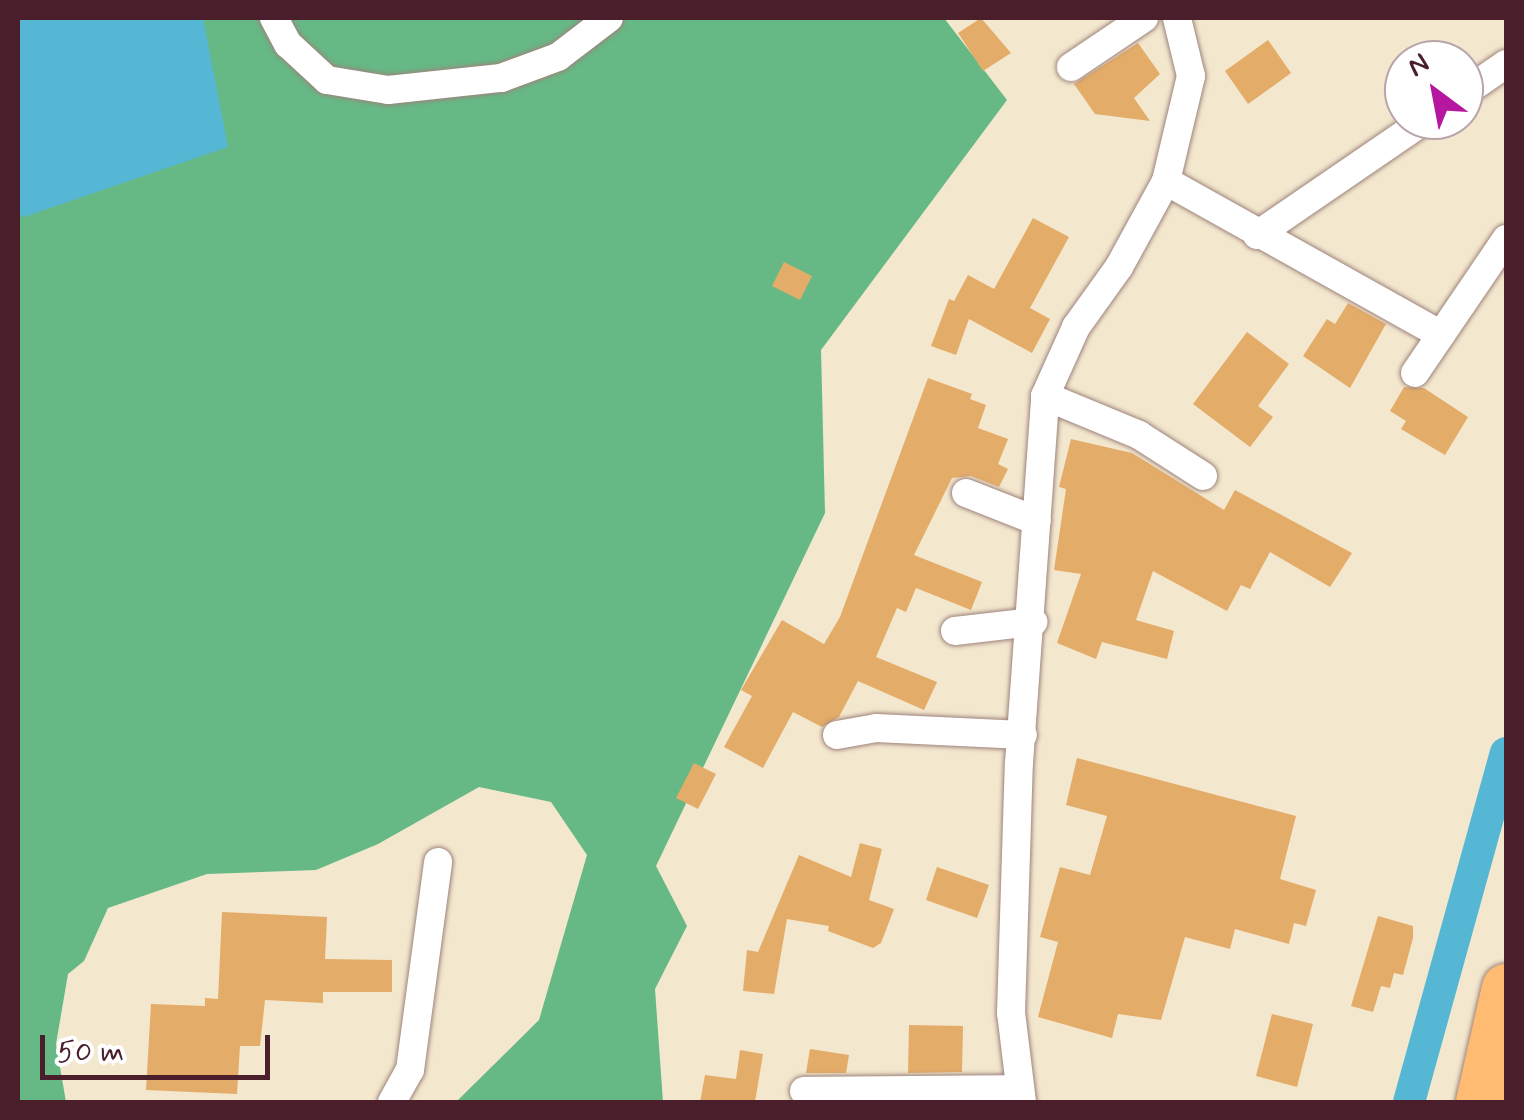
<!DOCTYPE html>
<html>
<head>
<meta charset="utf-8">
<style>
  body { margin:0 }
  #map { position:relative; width:1524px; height:1120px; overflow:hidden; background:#f3e7ce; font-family:Mynerve,sans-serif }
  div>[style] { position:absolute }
  .forest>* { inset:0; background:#66b885 }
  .water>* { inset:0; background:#56b7d4 }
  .canal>* { height:32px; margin:-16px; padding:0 16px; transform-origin:16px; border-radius:16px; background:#56b7d4 }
  .building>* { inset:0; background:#e4ac69 }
  .roads { filter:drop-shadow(0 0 2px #9e837c) drop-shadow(0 0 2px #9e837c) }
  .minor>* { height:28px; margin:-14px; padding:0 14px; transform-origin:14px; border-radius:14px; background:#fff }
  .trunk>* { height:48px; margin:-24px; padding:0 24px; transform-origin:24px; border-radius:24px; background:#febb71 }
  span { translate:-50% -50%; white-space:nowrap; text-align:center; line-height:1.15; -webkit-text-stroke:8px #fff; paint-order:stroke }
  .frame { position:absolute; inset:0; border:20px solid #4a1f2b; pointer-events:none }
  .north { position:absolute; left:1384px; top:40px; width:100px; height:100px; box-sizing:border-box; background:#fff; border:2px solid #b7a5aa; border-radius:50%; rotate:328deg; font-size:28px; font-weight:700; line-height:40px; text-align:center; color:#4a1f2b }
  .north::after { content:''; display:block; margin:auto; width:35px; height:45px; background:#b5179e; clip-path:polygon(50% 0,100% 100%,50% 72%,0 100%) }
  .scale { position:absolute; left:40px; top:1035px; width:230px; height:45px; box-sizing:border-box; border:5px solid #4a1f2b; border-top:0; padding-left:12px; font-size:30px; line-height:35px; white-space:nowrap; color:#4a1f2b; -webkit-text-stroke:8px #fff; paint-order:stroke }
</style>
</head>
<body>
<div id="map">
  <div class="forest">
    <i style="clip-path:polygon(18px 18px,944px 18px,1007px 100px,821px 350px,825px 513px,656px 866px,687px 926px,655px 989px,663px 1102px,456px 1102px,539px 1020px,587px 855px,551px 802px,479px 787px,378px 844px,316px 870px,207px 874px,108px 908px,84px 961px,68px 974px,56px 1044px,66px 1102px,18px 1102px)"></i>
  </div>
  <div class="water">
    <i style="clip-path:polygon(18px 18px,203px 18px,228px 147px,24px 217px,18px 214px)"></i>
  </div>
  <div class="canal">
    <i style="left:1409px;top:1102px;width:362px;rotate:-74.5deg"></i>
  </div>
  <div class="building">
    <i style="clip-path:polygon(981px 18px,1011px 53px,983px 71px,958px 33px)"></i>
    <i style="clip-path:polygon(1268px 40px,1291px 73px,1248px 104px,1225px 71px)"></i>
    <i style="clip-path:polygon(1138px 43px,1160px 74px,1134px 98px,1150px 121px,1095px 114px,1074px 84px)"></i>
    <i style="clip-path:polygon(1033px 218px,1069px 237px,1030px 308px,1050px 319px,1032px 353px,969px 319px,956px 355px,931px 346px,949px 299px,954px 301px,968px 275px,994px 289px)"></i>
    <i style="clip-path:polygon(784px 262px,812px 276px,800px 300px,772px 286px)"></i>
    <i style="clip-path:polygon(1348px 303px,1386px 324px,1350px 388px,1303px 356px,1327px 319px,1335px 324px)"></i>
    <i style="clip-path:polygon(1247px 332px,1289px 364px,1258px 406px,1273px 417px,1250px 447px,1193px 404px)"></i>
    <i style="clip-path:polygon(928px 378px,972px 394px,970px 399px,986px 405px,978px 428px,1008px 439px,998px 464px,1008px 469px,999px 487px,971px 476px,952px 478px,914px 555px,982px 582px,971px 610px,916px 588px,906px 612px,897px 608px,876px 657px,937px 682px,924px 710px,858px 681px,839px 717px,822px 727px,793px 712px,763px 768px,724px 747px,752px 696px,741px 690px,782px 620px,824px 644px,840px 617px)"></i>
    <i style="clip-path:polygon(1404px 387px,1424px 388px,1468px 417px,1445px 455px,1401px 429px,1406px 421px,1390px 411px)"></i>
    <i style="clip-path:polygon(1071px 439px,1132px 453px,1224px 510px,1235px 490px,1352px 553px,1330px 587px,1270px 552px,1250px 589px,1241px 585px,1227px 611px,1153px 571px,1136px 620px,1174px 631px,1167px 659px,1102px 642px,1096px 659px,1057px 643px,1081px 574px,1054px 570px,1066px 489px,1059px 487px)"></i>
    <i style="clip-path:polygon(1077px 758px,1296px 816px,1280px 879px,1316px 890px,1306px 926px,1294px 923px,1289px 944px,1235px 929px,1230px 949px,1185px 937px,1161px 1020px,1118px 1014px,1112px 1038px,1038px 1017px,1058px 942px,1040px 937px,1060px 867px,1090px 875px,1107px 816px,1066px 805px)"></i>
    <i style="clip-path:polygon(694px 763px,716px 774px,698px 809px,676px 798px)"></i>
    <i style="clip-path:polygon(860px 843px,882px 849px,869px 900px,894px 909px,881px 943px,873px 948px,828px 931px,829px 926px,787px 919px,774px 994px,743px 991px,747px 950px,758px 952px,799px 855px,851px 877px)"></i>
    <i style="clip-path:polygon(937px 867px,989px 885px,977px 918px,926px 900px)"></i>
    <i style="clip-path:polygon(222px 912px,327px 917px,325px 959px,392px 960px,392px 992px,323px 992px,323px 1003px,265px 1000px,260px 1046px,240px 1046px,237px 1094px,146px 1090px,151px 1004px,205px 1006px,205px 998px,218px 999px)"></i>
    <i style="clip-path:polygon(1378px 916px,1413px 926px,1413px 938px,1403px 975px,1394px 973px,1390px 988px,1381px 986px,1373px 1012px,1351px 1006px)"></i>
    <i style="clip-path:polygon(1272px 1014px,1313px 1024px,1297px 1087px,1256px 1076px)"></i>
    <i style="clip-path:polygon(909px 1025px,963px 1026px,962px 1072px,908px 1073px)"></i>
    <i style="clip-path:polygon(810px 1049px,849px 1055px,846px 1073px,806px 1073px)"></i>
    <i style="clip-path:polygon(740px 1050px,763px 1054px,755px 1102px,700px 1102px,705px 1075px,736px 1079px)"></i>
  </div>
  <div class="roads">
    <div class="minor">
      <i style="left:274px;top:18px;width:30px;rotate:62deg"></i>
      <i style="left:288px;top:44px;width:53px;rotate:42.7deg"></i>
      <i style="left:327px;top:80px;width:62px;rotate:9.3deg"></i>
      <i style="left:388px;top:90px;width:114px;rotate:-6.1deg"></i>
      <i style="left:501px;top:78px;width:61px;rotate:-20.2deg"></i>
      <i style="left:558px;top:57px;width:64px;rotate:-37.4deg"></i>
      <i style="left:1071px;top:67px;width:88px;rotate:-33.9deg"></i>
      <i style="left:1464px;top:93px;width:51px;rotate:-34.6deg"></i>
      <i style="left:1166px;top:181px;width:315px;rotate:29.2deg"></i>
      <i style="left:1257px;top:235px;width:204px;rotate:-34.4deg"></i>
      <i style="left:1415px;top:373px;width:162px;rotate:-55.8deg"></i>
      <i style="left:1045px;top:396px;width:102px;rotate:22.5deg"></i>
      <i style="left:1139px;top:435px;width:76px;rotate:32.6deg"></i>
      <i style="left:966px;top:493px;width:76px;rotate:21.5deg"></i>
      <i style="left:955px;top:631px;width:79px;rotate:-6.6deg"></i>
      <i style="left:837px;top:735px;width:40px;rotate:-10deg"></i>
      <i style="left:876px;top:728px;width:147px;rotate:2.7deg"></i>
      <i style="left:804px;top:1091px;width:216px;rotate:-0.5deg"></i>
      <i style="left:392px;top:1102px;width:37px;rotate:-61deg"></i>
      <i style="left:410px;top:1070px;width:210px;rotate:-82.3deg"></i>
      <i style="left:1022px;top:1102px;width:90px;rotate:-97deg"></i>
      <i style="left:1011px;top:1013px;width:250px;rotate:-88.2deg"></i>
      <i style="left:1019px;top:763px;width:368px;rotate:-85.9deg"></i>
      <i style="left:1045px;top:396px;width:76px;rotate:-65.8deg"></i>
      <i style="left:1076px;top:327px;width:74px;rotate:-54.4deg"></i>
      <i style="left:1119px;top:267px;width:98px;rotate:-61.3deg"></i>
      <i style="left:1166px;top:181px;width:108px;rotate:-76.6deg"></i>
      <i style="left:1191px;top:76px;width:60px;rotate:-103.6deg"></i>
    </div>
    <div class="trunk">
      <i style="left:1480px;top:1102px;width:117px;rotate:-77.2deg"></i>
    </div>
  </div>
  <div class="frame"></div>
  <div class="north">N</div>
  <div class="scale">50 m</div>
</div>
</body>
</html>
